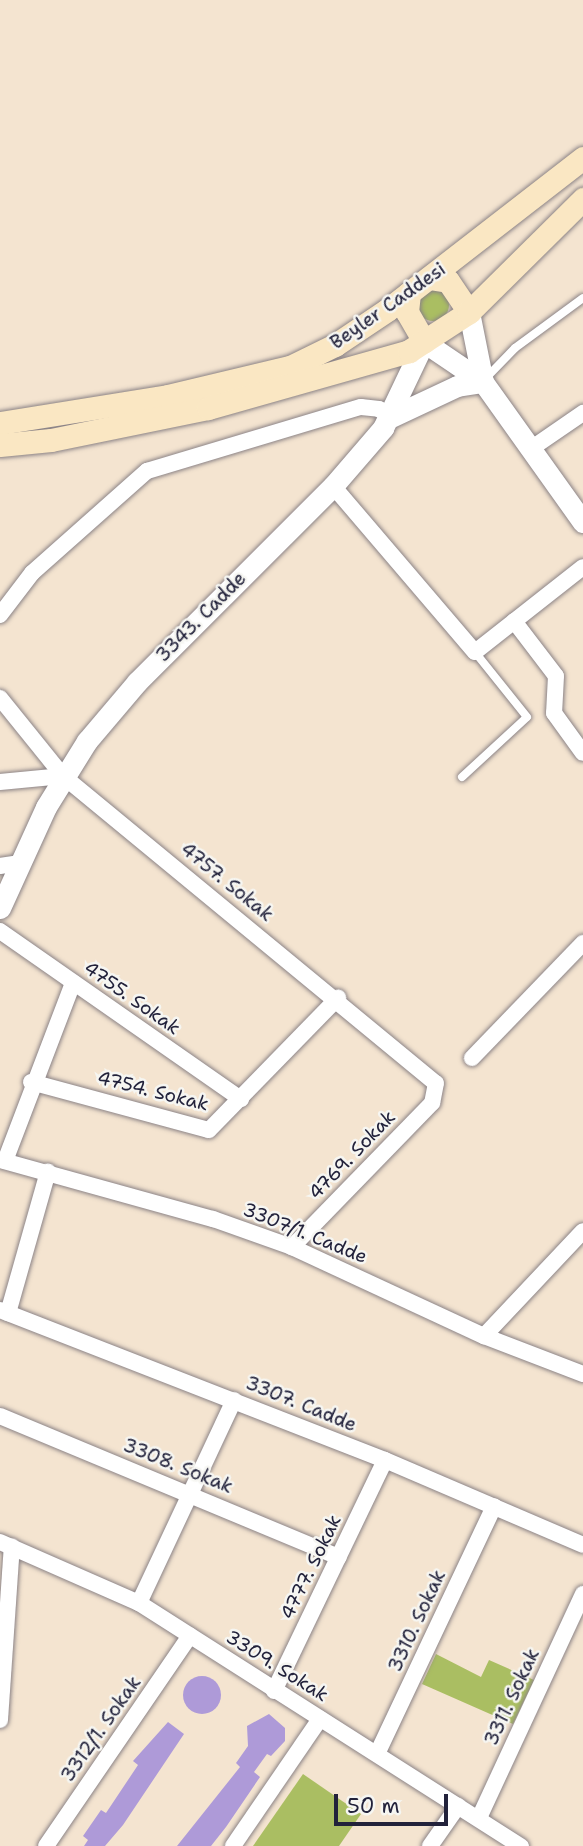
<!DOCTYPE html>
<html>
<head>
<meta charset="utf-8">
<style>
  body { margin:0 }
  #map { position:relative; width:583px; height:1846px; overflow:hidden; background:#f4e4d0; font-family:"Shantell Sans",sans-serif }
  div>[style] { position:absolute }
  .green>* { inset:0; background:#aabe62 }
  .round { border-radius:50% }
  .building>* { inset:0; background:#ae9ad8 }
  .roads { filter:drop-shadow(0 0 2px #8b8386) drop-shadow(0 0 2px #8b8386) }
  .service>* { height:8px; margin:-4px; padding:0 4px; transform-origin:4px; border-radius:4px; background:#fff }
  .minor>* { height:16px; margin:-8px; padding:0 8px; transform-origin:8px; border-radius:8px; background:#fff }
  .tertiary>* { height:21px; margin:-10.5px; padding:0 10.5px; transform-origin:10.5px; border-radius:10.5px; background:#fff }
  .secondary>* { height:23px; margin:-11.5px; padding:0 11.5px; transform-origin:11.5px; border-radius:11.5px; background:#fae7c3 }
  span { translate:-50% -50%; white-space:nowrap; text-align:center; line-height:1.15; -webkit-text-stroke:5px #f6f6f2; paint-order:stroke }
  .street-label { font-size:19px; color:#22223b }
  .scale { position:absolute; left:334px; top:1794px; width:114px; height:32px; box-sizing:border-box; border:4px solid #22223b; border-top:0; padding-left:9px; font-size:21px; line-height:24px; white-space:nowrap; color:#22223b; -webkit-text-stroke:5px #f6f6f2; paint-order:stroke }
</style>
</head>
<body>
<div id="map">
  <div class="green">
    <i class="round" style="left:417px;top:289px;width:32px;height:32px"></i>
    <i style="clip-path:polygon(436px 1654px,481px 1677px,489px 1660px,534px 1680px,513px 1724px,422px 1684px)"></i>
    <i style="clip-path:polygon(303px 1774px,361px 1814px,339px 1846px,253px 1846px)"></i>
  </div>
  <div class="building">
    <i class="round" style="left:183px;top:1676px;width:38px;height:38px"></i>
    <i style="clip-path:polygon(269px 1714px,285px 1728px,285px 1741px,271px 1756px,267px 1754px,254px 1772px,260px 1777px,226px 1827px,211px 1846px,177px 1846px,240px 1767px,236px 1763px,248px 1746px,247px 1726px)"></i>
    <i style="clip-path:polygon(168px 1722px,184px 1734px,123px 1825px,105px 1846px,84px 1846px,88px 1840px,83px 1836px,101px 1810px,106px 1813px,138px 1765px,133px 1761px)"></i>
  </div>
  <div class="roads">
    <div class="service">
      <i style="left:485px;top:379px;width:43px;rotate:-45.9deg"></i>
      <i style="left:515px;top:348px;width:84px;rotate:-36.3deg"></i>
      <i style="left:462px;top:777px;width:88px;rotate:-42.7deg"></i>
      <i style="left:527px;top:717px;width:83px;rotate:-128.7deg"></i>
    </div>
    <div class="minor">
      <i style="left:532px;top:448px;width:62px;rotate:-34.5deg"></i>
      <i style="left:333px;top:486px;width:218px;rotate:49.5deg"></i>
      <i style="left:475px;top:652px;width:137px;rotate:-38.2deg"></i>
      <i style="left:0;top:615px;width:53px;rotate:-52.7deg"></i>
      <i style="left:32px;top:573px;width:154px;rotate:-41.6deg"></i>
      <i style="left:147px;top:471px;width:223px;rotate:-16.7deg"></i>
      <i style="left:361px;top:407px;width:18px;rotate:6deg"></i>
      <i style="left:379px;top:409px;width:14px;rotate:34deg"></i>
      <i style="left:514px;top:621px;width:69px;rotate:52.6deg"></i>
      <i style="left:556px;top:676px;width:37px;rotate:93deg"></i>
      <i style="left:554px;top:713px;width:49px;rotate:54.1deg"></i>
      <i style="left:0;top:698px;width:100px;rotate:51.1deg"></i>
      <i style="left:63px;top:776px;width:483px;rotate:39.5deg"></i>
      <i style="left:436px;top:1083px;width:20px;rotate:101deg"></i>
      <i style="left:432px;top:1103px;width:201px;rotate:134.2deg"></i>
      <i style="left:0;top:782px;width:63px;rotate:-5.4deg"></i>
      <i style="left:0;top:866px;width:19px;rotate:-9deg"></i>
      <i style="left:0;top:931px;width:294px;rotate:34.9deg"></i>
      <i style="left:472px;top:1058px;width:160px;rotate:-46deg"></i>
      <i style="left:31px;top:1082px;width:184px;rotate:15.1deg"></i>
      <i style="left:209px;top:1130px;width:185px;rotate:-45.7deg"></i>
      <i style="left:0;top:1160px;width:221px;rotate:15.5deg"></i>
      <i style="left:213px;top:1219px;width:84px;rotate:19.5deg"></i>
      <i style="left:292px;top:1247px;width:212px;rotate:24.9deg"></i>
      <i style="left:484px;top:1336px;width:106px;rotate:21deg"></i>
      <i style="left:5px;top:1161px;width:191px;rotate:-69.1deg"></i>
      <i style="left:0;top:1310px;width:413px;rotate:21.3deg"></i>
      <i style="left:385px;top:1460px;width:215px;rotate:23.2deg"></i>
      <i style="left:8px;top:1313px;width:147px;rotate:-74.2deg"></i>
      <i style="left:484px;top:1336px;width:144px;rotate:-46.7deg"></i>
      <i style="left:0;top:1416px;width:367px;rotate:22.6deg"></i>
      <i style="left:0;top:1542px;width:152px;rotate:23.7deg"></i>
      <i style="left:139px;top:1603px;width:453px;rotate:32.5deg"></i>
      <i style="left:139px;top:1603px;width:224px;rotate:-64.9deg"></i>
      <i style="left:274px;top:1691px;width:256px;rotate:-64.3deg"></i>
      <i style="left:0;top:1720px;width:174px;rotate:-86.1deg"></i>
      <i style="left:377px;top:1754px;width:274px;rotate:-64.7deg"></i>
      <i style="left:479px;top:1818px;width:247px;rotate:-65.1deg"></i>
      <i style="left:46px;top:1846px;width:255px;rotate:-55.6deg"></i>
      <i style="left:233px;top:1846px;width:154px;rotate:-55.6deg"></i>
      <i style="left:430px;top:1846px;width:49px;rotate:-55deg"></i>
    </div>
    <div class="tertiary">
      <i style="left:469px;top:312px;width:71px;rotate:78.7deg"></i>
      <i style="left:391px;top:417px;width:73px;rotate:-25.2deg"></i>
      <i style="left:457px;top:386px;width:26px;rotate:-9deg"></i>
      <i style="left:0;top:908px;width:111px;rotate:-65.5deg"></i>
      <i style="left:46px;top:807px;width:78px;rotate:-58.2deg"></i>
      <i style="left:87px;top:741px;width:77px;rotate:-49.7deg"></i>
      <i style="left:137px;top:682px;width:277px;rotate:-45deg"></i>
      <i style="left:333px;top:486px;width:77px;rotate:-49.2deg"></i>
      <i style="left:383px;top:428px;width:95px;rotate:-64.5deg"></i>
      <i style="left:424px;top:342px;width:71px;rotate:34.1deg"></i>
      <i style="left:483px;top:382px;width:172px;rotate:54.5deg"></i>
    </div>
    <div class="secondary">
      <i style="left:429px;top:278px;width:19px;rotate:9deg"></i>
      <i style="left:448px;top:281px;width:37px;rotate:56deg"></i>
      <i style="left:409px;top:293px;width:19px;rotate:96deg"></i>
      <i style="left:407px;top:312px;width:34px;rotate:60deg"></i>
      <i style="left:0;top:423px;width:170px;rotate:-9.1deg"></i>
      <i style="left:168px;top:396px;width:125px;rotate:-13.4deg"></i>
      <i style="left:290px;top:367px;width:50px;rotate:-26.1deg"></i>
      <i style="left:335px;top:345px;width:63px;rotate:-33.9deg"></i>
      <i style="left:387px;top:310px;width:248px;rotate:-37.8deg"></i>
      <i style="left:0;top:445px;width:51px;rotate:-5.6deg"></i>
      <i style="left:51px;top:440px;width:160px;rotate:-11.5deg"></i>
      <i style="left:208px;top:408px;width:209px;rotate:-15.8deg"></i>
      <i style="left:409px;top:351px;width:72px;rotate:-33deg"></i>
      <i style="left:469px;top:312px;width:161px;rotate:-44.7deg"></i>
    </div>
  </div>
  <div class="street-label">
    <span style="left:388px;top:306px;rotate:-35deg">Beyler Caddesi</span>
    <span style="left:201px;top:617px;rotate:-45deg">3343. Cadde</span>
    <span style="left:227px;top:882px;rotate:39deg">4757. Sokak</span>
    <span style="left:132px;top:998px;rotate:35deg">4755. Sokak</span>
    <span style="left:153px;top:1091px;rotate:14deg">4754. Sokak</span>
    <span style="left:352px;top:1155px;rotate:-46deg">4769. Sokak</span>
    <span style="left:305px;top:1233px;rotate:22deg">3307/1. Cadde</span>
    <span style="left:301px;top:1404px;rotate:22deg">3307. Cadde</span>
    <span style="left:178px;top:1466px;rotate:22deg">3308. Sokak</span>
    <span style="left:311px;top:1567px;rotate:-64deg">4777. Sokak</span>
    <span style="left:417px;top:1621px;rotate:-65deg">3310. Sokak</span>
    <span style="left:277px;top:1666px;rotate:32deg">3309. Sokak</span>
    <span style="left:512px;top:1697px;rotate:-65deg">3311. Sokak</span>
    <span style="left:101px;top:1729px;rotate:-55deg">3312/1. Sokak</span>
  </div>
  <div class="scale">50 m</div>
</div>
</body>
</html>
